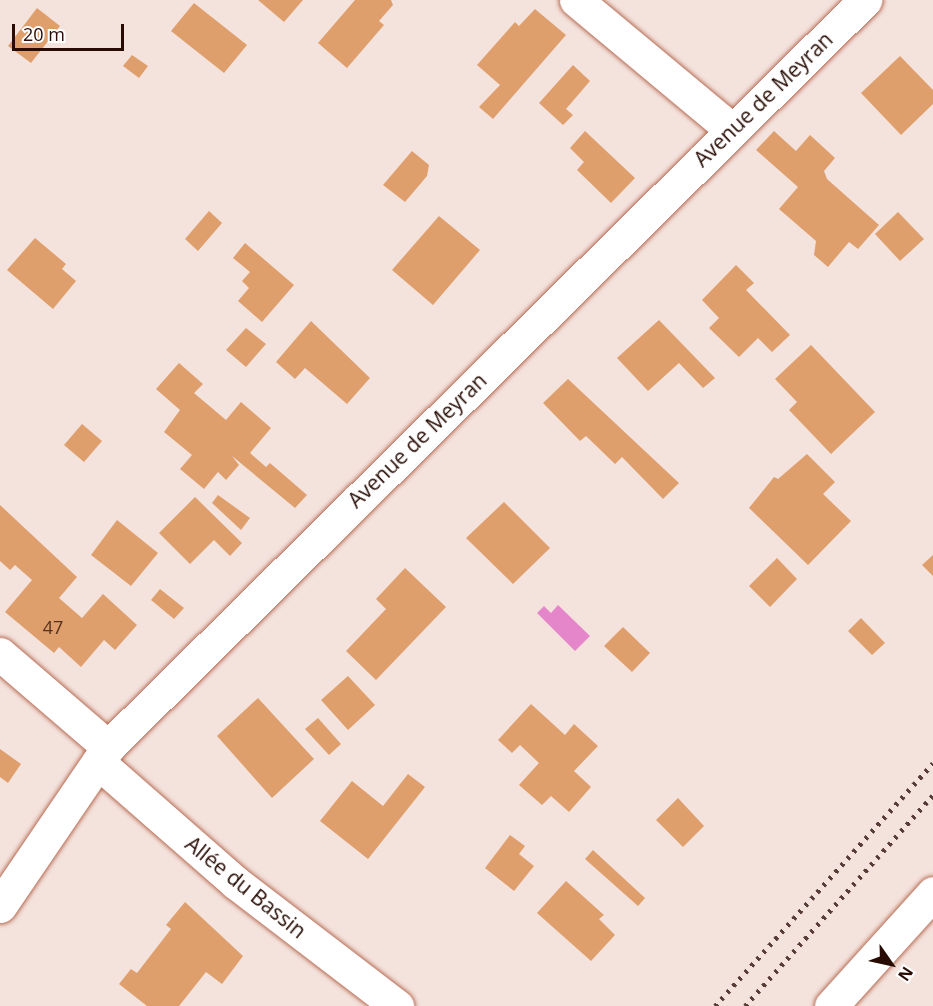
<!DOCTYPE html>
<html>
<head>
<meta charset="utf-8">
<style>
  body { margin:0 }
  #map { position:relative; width:933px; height:1006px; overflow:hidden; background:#f4e3dd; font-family:"Open Sans",sans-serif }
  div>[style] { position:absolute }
  .water>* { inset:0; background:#e686ca }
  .building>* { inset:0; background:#df9f6c }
  .roads { filter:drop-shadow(0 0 2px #b76c54) drop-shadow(0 0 2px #b76c54) }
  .minor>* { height:33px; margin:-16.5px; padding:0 16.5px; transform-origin:16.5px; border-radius:16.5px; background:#fff }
  .rail>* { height:4.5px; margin-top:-2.25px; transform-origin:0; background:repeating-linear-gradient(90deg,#573d36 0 3px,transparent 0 9px) }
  span { translate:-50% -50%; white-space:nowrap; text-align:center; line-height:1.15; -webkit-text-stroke:5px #fff; paint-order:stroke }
  .number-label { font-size:18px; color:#56311e }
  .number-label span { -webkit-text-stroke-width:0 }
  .street-label { font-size:21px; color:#280c04 }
  .north { position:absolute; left:861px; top:934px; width:60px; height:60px; -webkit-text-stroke:4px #fff; paint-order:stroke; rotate:124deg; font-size:16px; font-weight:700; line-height:24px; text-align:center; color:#280c04 }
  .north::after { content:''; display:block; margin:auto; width:21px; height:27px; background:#280c04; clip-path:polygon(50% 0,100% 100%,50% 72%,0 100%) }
  .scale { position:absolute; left:12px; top:24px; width:112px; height:27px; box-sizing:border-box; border:3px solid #280c04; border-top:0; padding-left:8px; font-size:18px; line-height:21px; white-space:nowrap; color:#280c04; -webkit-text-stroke:4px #fff; paint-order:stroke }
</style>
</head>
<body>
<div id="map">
  <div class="water">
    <i style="clip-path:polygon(558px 605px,590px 636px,575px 651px,537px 613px,544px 606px,551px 613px)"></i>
  </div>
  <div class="building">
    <i style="clip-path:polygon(258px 0,303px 0,284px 22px)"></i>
    <i style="clip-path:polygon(355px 0,391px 0,393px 5px,379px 21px,384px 25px,347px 68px,318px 43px)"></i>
    <i style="clip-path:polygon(194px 3px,247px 45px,224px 73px,171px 31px)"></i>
    <i style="clip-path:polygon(37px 8px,60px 26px,31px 63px,8px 46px)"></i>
    <i style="clip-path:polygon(535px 9px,566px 35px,493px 119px,479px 107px,500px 85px,477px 65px,515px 22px,519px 26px)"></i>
    <i style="clip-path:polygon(132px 55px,148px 66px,139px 78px,123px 66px)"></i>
    <i style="clip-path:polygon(900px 56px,933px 90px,933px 104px,901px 135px,861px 93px)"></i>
    <i style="clip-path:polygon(573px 65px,590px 81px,566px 109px,573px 115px,563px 125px,539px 103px)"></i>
    <i style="clip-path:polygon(585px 131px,635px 178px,611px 203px,577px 170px,584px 162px,570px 148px)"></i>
    <i style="clip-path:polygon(774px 131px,796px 151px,810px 135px,835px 158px,824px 171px,827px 179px,879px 225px,858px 249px,849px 242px,828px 267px,814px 255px,816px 241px,779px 209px,798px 187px,756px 150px)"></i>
    <i style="clip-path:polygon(412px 151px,429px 165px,427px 176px,405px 202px,383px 185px)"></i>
    <i style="clip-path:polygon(209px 211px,222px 223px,198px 251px,185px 239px)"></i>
    <i style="clip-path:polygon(898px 212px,924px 239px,900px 261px,875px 234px)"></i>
    <i style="clip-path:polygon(439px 216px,480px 250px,433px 305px,392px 270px)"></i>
    <i style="clip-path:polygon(35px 238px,66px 264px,62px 269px,76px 281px,53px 309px,7px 270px)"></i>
    <i style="clip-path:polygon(245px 243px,294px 285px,262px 322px,238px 301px,249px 288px,242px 281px,250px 272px,233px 258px)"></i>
    <i style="clip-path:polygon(736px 265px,754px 283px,746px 290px,790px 335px,772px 352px,758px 338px,739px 357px,709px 328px,719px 318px,702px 300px)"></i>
    <i style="clip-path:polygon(659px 320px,715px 378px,703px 388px,679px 363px,648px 391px,617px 358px)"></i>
    <i style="clip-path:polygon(311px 321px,370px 378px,347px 404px,305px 368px,295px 379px,276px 362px)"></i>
    <i style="clip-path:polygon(246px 328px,266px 344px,246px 367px,226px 350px)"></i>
    <i style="clip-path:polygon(811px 345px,875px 412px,831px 454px,789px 410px,797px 402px,775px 379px)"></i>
    <i style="clip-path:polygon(179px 363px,203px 384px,194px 393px,226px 420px,241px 402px,271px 428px,250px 453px,266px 467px,270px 463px,307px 495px,295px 508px,232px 456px,239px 465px,226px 480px,218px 472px,204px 489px,180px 469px,192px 455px,164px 432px,180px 410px,156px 389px)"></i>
    <i style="clip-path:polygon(568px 379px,679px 483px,663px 499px,622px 457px,615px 464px,586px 436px,580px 441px,543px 403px)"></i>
    <i style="clip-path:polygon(82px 424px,102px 441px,84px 462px,64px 445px)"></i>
    <i style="clip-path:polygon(807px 454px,835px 482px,823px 494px,851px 521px,808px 565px,749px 508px,774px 477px,778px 479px)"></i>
    <i style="clip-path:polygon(218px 495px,250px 518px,241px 530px,212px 503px)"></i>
    <i style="clip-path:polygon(195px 497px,242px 543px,230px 556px,214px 540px,190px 564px,159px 533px)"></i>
    <i style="clip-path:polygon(504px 502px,550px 548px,513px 584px,466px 538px)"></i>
    <i style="clip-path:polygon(0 505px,77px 577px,59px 598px,82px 618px,103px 594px,137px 625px,115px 650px,104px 640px,81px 667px,59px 647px,54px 653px,5px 612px,32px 580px,15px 565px,10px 570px,0 561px)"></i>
    <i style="clip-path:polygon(117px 520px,158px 553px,131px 586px,91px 555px)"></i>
    <i style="clip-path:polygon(933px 555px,933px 576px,922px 565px)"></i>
    <i style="clip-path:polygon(777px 558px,797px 579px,770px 607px,749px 586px)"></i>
    <i style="clip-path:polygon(405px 568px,446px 607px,376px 680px,346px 651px,386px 609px,376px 599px)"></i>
    <i style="clip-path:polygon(160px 589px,184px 608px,174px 619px,151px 600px)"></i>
    <i style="clip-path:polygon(861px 618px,885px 643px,872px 655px,848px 631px)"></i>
    <i style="clip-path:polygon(623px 627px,650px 653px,632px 672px,604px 646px)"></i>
    <i style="clip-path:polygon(348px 676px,375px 705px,348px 730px,321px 700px)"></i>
    <i style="clip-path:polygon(258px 698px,314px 759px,272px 798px,217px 736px)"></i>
    <i style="clip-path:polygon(531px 704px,565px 735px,574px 724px,598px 746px,574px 771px,591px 787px,569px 812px,551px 796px,542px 805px,519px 785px,539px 763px,520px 745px,512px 753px,498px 740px)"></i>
    <i style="clip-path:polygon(318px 718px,341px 744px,329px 755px,305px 729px)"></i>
    <i style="clip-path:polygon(0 749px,21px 764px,8px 783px,0 777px)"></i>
    <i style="clip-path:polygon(408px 774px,425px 787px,368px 859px,320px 821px,352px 781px,383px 806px)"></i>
    <i style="clip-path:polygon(678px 798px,704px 826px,683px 847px,656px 820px)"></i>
    <i style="clip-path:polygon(510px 835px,525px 846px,519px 854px,534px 866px,514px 891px,485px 868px)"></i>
    <i style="clip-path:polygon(593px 850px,645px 898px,638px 906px,585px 859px)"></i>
    <i style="clip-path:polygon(566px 881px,604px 915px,599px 919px,615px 935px,591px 961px,537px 913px)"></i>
    <i style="clip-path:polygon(185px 902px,243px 956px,222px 984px,206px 972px,179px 1006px,147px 1006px,119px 984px,131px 969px,137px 973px,171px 929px,166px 925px)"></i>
  </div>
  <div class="roads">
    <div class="minor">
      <i style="left:576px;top:0;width:203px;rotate:39.8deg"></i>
      <i style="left:0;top:654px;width:143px;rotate:40.7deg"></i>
      <i style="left:99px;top:763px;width:182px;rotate:41.2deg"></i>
      <i style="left:236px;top:883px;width:203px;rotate:37.4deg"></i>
      <i style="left:0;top:906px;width:192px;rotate:-55.8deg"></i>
      <i style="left:108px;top:747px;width:1064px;rotate:-44.62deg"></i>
      <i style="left:831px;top:1006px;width:152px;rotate:-47.9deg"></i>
    </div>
  </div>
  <div class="rail">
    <i style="left:715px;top:1006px;width:326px;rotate:-48.1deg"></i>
    <i style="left:745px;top:1006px;width:283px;rotate:-48.3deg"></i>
  </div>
  <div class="number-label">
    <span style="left:53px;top:627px">47</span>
  </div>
  <div class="street-label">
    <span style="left:763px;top:99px;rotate:-44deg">Avenue de Meyran</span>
    <span style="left:417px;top:440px;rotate:-44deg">Avenue de Meyran</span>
    <span style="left:246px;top:887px;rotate:39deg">Allée du Bassin</span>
  </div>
  <div class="north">N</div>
  <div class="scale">20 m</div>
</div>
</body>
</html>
